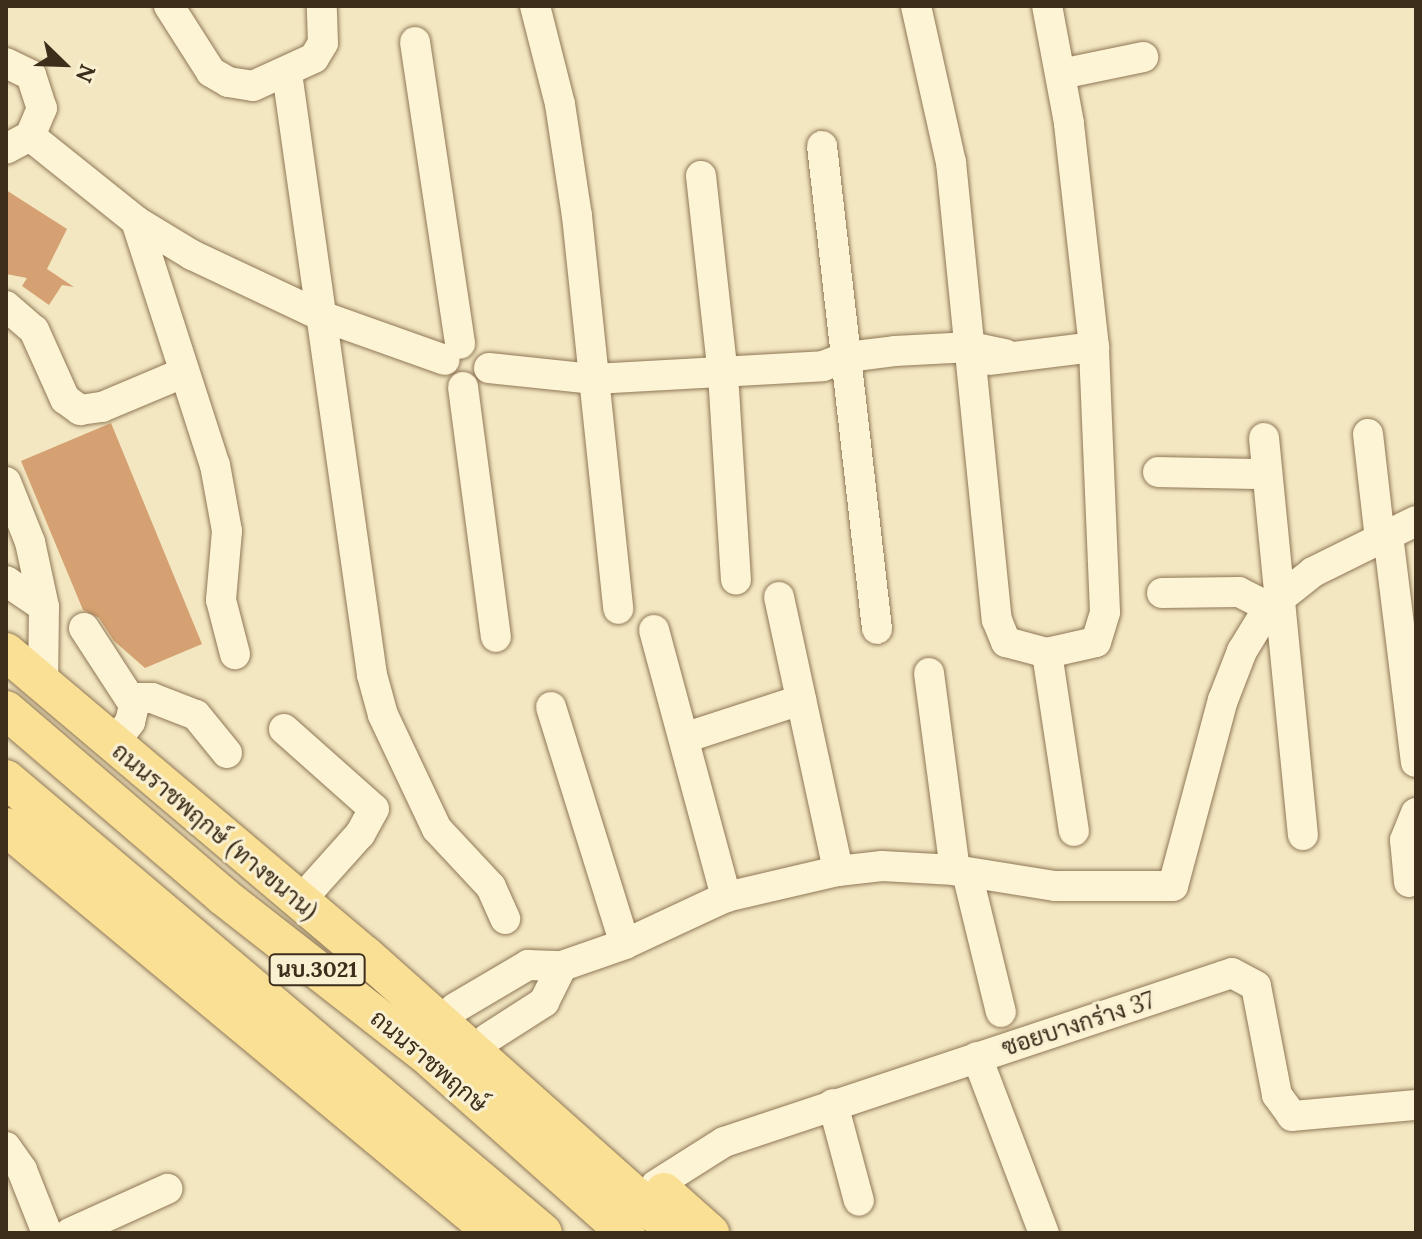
<!DOCTYPE html>
<html>
<head>
<meta charset="utf-8">
<style>
  body { margin:0 }
  #map { position:relative; width:1422px; height:1239px; overflow:hidden; background:#f3e7c1; font-family:Lora,Sarabun,serif }
  div>[style] { position:absolute }
  .building>* { inset:0; background:#d6a172 }
  .roads { filter:drop-shadow(0 0 2px #8f7756) drop-shadow(0 0 2px #8f7756) }
  .minor>* { height:30px; margin:-15px; padding:0 15px; transform-origin:15px; border-radius:15px; background:#fdf3d5 }
  .major>* { height:38px; margin:-19px; padding:0 19px; transform-origin:19px; border-radius:19px; background:#fae094 }
  span { translate:-50% -50%; white-space:nowrap; text-align:center; line-height:1.15; -webkit-text-stroke:6px #f9f0d1; paint-order:stroke }
  .shield-label span { padding:2px 6px; background:#f9f0d1; border:2px solid; border-radius:6px; -webkit-text-stroke-width:0 }
  .shield-label { font-size:22px; color:#3d2e1c; font-weight:700 }
  .street-label { font-size:24px; color:#3d2e1c }
  .frame { position:absolute; inset:0; border:8px solid #3d2e1c; pointer-events:none }
  .north { position:absolute; left:24px; top:24px; width:80px; height:80px; -webkit-text-stroke:6px #f9f0d1; paint-order:stroke; rotate:113deg; font-size:22px; font-weight:700; line-height:32px; text-align:center; color:#3d2e1c }
  .north::after { content:''; display:block; margin:auto; width:28px; height:36px; background:#3d2e1c; clip-path:polygon(50% 0,100% 100%,50% 72%,0 100%) }
</style>
</head>
<body>
<div id="map">
  <div class="building">
    <i style="clip-path:polygon(6px 190px,67px 229px,47px 269px,74px 287px,62px 285px,49px 305px,22px 286px,27px 278px,6px 274px)"></i>
    <i style="clip-path:polygon(111px 423px,202px 644px,145px 668px,114px 641px,99px 618px,83px 610px,21px 461px)"></i>
  </div>
  <div class="roads">
    <div class="minor">
      <i style="left:169px;top:6px;width:78px;rotate:57.5deg"></i>
      <i style="left:211px;top:72px;width:20px;rotate:30deg"></i>
      <i style="left:228px;top:82px;width:25px;rotate:9deg"></i>
      <i style="left:253px;top:86px;width:67px;rotate:-24.7deg"></i>
      <i style="left:314px;top:58px;width:17px;rotate:-59deg"></i>
      <i style="left:323px;top:43px;width:37px;rotate:-92deg"></i>
      <i style="left:535px;top:6px;width:101px;rotate:75.7deg"></i>
      <i style="left:560px;top:104px;width:113px;rotate:81.4deg"></i>
      <i style="left:577px;top:216px;width:395px;rotate:84deg"></i>
      <i style="left:916px;top:6px;width:160px;rotate:77.4deg"></i>
      <i style="left:951px;top:162px;width:460px;rotate:84.3deg"></i>
      <i style="left:997px;top:620px;width:24px;rotate:68deg"></i>
      <i style="left:1006px;top:642px;width:42px;rotate:15deg"></i>
      <i style="left:1047px;top:653px;width:50px;rotate:-12.7deg"></i>
      <i style="left:1096px;top:642px;width:31px;rotate:-73deg"></i>
      <i style="left:1105px;top:612px;width:265px;rotate:-92.4deg"></i>
      <i style="left:1094px;top:347px;width:225px;rotate:-96.4deg"></i>
      <i style="left:1069px;top:123px;width:119px;rotate:-100.6deg"></i>
      <i style="left:415px;top:42px;width:305px;rotate:81.5deg"></i>
      <i style="left:6px;top:63px;width:28px;rotate:26deg"></i>
      <i style="left:31px;top:75px;width:35px;rotate:72deg"></i>
      <i style="left:42px;top:108px;width:30px;rotate:113deg"></i>
      <i style="left:30px;top:136px;width:27px;rotate:152deg"></i>
      <i style="left:287px;top:73px;width:608px;rotate:81.96deg"></i>
      <i style="left:372px;top:675px;width:41px;rotate:74.6deg"></i>
      <i style="left:383px;top:715px;width:126px;rotate:64.7deg"></i>
      <i style="left:437px;top:829px;width:79px;rotate:47deg"></i>
      <i style="left:491px;top:887px;width:35px;rotate:66deg"></i>
      <i style="left:1061px;top:74px;width:84px;rotate:-11.7deg"></i>
      <i style="left:30px;top:136px;width:136px;rotate:38.7deg"></i>
      <i style="left:136px;top:221px;width:66px;rotate:31.3deg"></i>
      <i style="left:192px;top:255px;width:146px;rotate:25.2deg"></i>
      <i style="left:324px;top:317px;width:128px;rotate:19.6deg"></i>
      <i style="left:822px;top:146px;width:486px;rotate:83.5deg"></i>
      <i style="left:701px;top:176px;width:199px;rotate:83.7deg"></i>
      <i style="left:723px;top:374px;width:206px;rotate:86.4deg"></i>
      <i style="left:136px;top:221px;width:256px;rotate:72.1deg"></i>
      <i style="left:215px;top:465px;width:67px;rotate:79.7deg"></i>
      <i style="left:227px;top:531px;width:69px;rotate:95deg"></i>
      <i style="left:221px;top:600px;width:56px;rotate:75.5deg"></i>
      <i style="left:6px;top:306px;width:37px;rotate:41deg"></i>
      <i style="left:34px;top:330px;width:76px;rotate:65.8deg"></i>
      <i style="left:65px;top:399px;width:19px;rotate:36deg"></i>
      <i style="left:80px;top:410px;width:22px;rotate:-8deg"></i>
      <i style="left:102px;top:407px;width:88px;rotate:-22.8deg"></i>
      <i style="left:989px;top:360px;width:106px;rotate:-7.1deg"></i>
      <i style="left:489px;top:368px;width:106px;rotate:6deg"></i>
      <i style="left:594px;top:379px;width:229px;rotate:-3.2deg"></i>
      <i style="left:823px;top:366px;width:26px;rotate:-21deg"></i>
      <i style="left:847px;top:357px;width:48px;rotate:-7.1deg"></i>
      <i style="left:895px;top:351px;width:76px;rotate:-3deg"></i>
      <i style="left:971px;top:347px;width:35px;rotate:12deg"></i>
      <i style="left:463px;top:387px;width:252px;rotate:82.5deg"></i>
      <i style="left:1368px;top:434px;width:106px;rotate:83.5deg"></i>
      <i style="left:1264px;top:438px;width:399px;rotate:84.4deg"></i>
      <i style="left:1158px;top:472px;width:109px;rotate:1.1deg"></i>
      <i style="left:6px;top:482px;width:65px;rotate:68.2deg"></i>
      <i style="left:30px;top:542px;width:66px;rotate:77.8deg"></i>
      <i style="left:44px;top:607px;width:77px;rotate:90.7deg"></i>
      <i style="left:1388px;top:535px;width:229px;rotate:83deg"></i>
      <i style="left:6px;top:581px;width:46px;rotate:34.4deg"></i>
      <i style="left:1162px;top:593px;width:77px;rotate:-0.7deg"></i>
      <i style="left:1239px;top:592px;width:34px;rotate:27deg"></i>
      <i style="left:779px;top:597px;width:280px;rotate:77.8deg"></i>
      <i style="left:84px;top:628px;width:92px;rotate:57deg"></i>
      <i style="left:134px;top:705px;width:17px;rotate:103deg"></i>
      <i style="left:130px;top:722px;width:30px;rotate:127deg"></i>
      <i style="left:654px;top:630px;width:277px;rotate:74.9deg"></i>
      <i style="left:1047px;top:653px;width:180px;rotate:81.4deg"></i>
      <i style="left:929px;top:673px;width:199px;rotate:82.5deg"></i>
      <i style="left:131px;top:698px;width:21px"></i>
      <i style="left:152px;top:698px;width:47px;rotate:21.1deg"></i>
      <i style="left:196px;top:715px;width:49px;rotate:50.8deg"></i>
      <i style="left:551px;top:707px;width:248px;rotate:72.7deg"></i>
      <i style="left:284px;top:729px;width:120px;rotate:41.6deg"></i>
      <i style="left:374px;top:809px;width:29px;rotate:119deg"></i>
      <i style="left:360px;top:834px;width:90px;rotate:131.8deg"></i>
      <i style="left:684px;top:738px;width:123px;rotate:-18deg"></i>
      <i style="left:967px;top:873px;width:143px;rotate:76.3deg"></i>
      <i style="left:1409px;top:882px;width:42px;rotate:-95.4deg"></i>
      <i style="left:1405px;top:840px;width:29px;rotate:-68deg"></i>
      <i style="left:455px;top:1008px;width:85px;rotate:-30.5deg"></i>
      <i style="left:528px;top:965px;width:34px;rotate:2deg"></i>
      <i style="left:562px;top:966px;width:67px;rotate:-19.2deg"></i>
      <i style="left:625px;top:944px;width:111px;rotate:-25deg"></i>
      <i style="left:726px;top:897px;width:115px;rotate:-13.1deg"></i>
      <i style="left:838px;top:871px;width:44px;rotate:-6.5deg"></i>
      <i style="left:882px;top:866px;width:73px;rotate:3.1deg"></i>
      <i style="left:955px;top:870px;width:101px;rotate:9.1deg"></i>
      <i style="left:1055px;top:886px;width:118px"></i>
      <i style="left:1173px;top:886px;width:193px;rotate:-75deg"></i>
      <i style="left:1223px;top:700px;width:53px;rotate:-68.8deg"></i>
      <i style="left:1242px;top:651px;width:52px;rotate:-58.5deg"></i>
      <i style="left:1269px;top:607px;width:56px;rotate:-38.5deg"></i>
      <i style="left:1313px;top:572px;width:115px;rotate:-26.3deg"></i>
      <i style="left:488px;top:1038px;width:67px;rotate:-32.7deg"></i>
      <i style="left:544px;top:1002px;width:40px;rotate:-63.4deg"></i>
      <i style="left:977px;top:1057px;width:188px;rotate:69.2deg"></i>
      <i style="left:833px;top:1104px;width:100px;rotate:75deg"></i>
      <i style="left:6px;top:1147px;width:28px;rotate:55deg"></i>
      <i style="left:22px;top:1170px;width:68px;rotate:68.4deg"></i>
      <i style="left:656px;top:1185px;width:80px;rotate:-32.3deg"></i>
      <i style="left:724px;top:1142px;width:535px;rotate:-18.4deg"></i>
      <i style="left:1232px;top:973px;width:27px;rotate:28deg"></i>
      <i style="left:1256px;top:986px;width:111px;rotate:79.1deg"></i>
      <i style="left:1277px;top:1095px;width:26px;rotate:54deg"></i>
      <i style="left:1292px;top:1116px;width:124px;rotate:-5.1deg"></i>
      <i style="left:70px;top:1233px;width:107px;rotate:-24.4deg"></i>
    </div>
    <div class="major">
      <i style="left:6px;top:652px;width:470px;rotate:40.2deg"></i>
      <i style="left:365px;top:955px;width:418px;rotate:41.7deg"></i>
      <i style="left:6px;top:710px;width:287px;rotate:40.6deg"></i>
      <i style="left:224px;top:897px;width:263px;rotate:38deg"></i>
      <i style="left:431px;top:1059px;width:261px;rotate:41.7deg"></i>
      <i style="left:6px;top:779px;width:703px;rotate:40.21deg"></i>
      <i style="left:6px;top:827px;width:635px;rotate:39.76deg"></i>
      <i style="left:664px;top:1192px;width:62px;rotate:41.7deg"></i>
    </div>
  </div>
  <div class="shield-label">
    <span style="left:317px;top:970px">นบ.3021</span>
  </div>
  <div class="street-label">
    <span style="left:215px;top:831px;rotate:40deg">ถนนราชพฤกษ์ (ทางขนาน)</span>
    <span style="left:1078px;top:1024px;rotate:-18deg">ซอยบางกร่าง 37</span>
    <span style="left:429px;top:1061px;rotate:40deg">ถนนราชพฤกษ์</span>
  </div>
  <div class="frame"></div>
  <div class="north">N</div>
</div>
</body>
</html>
